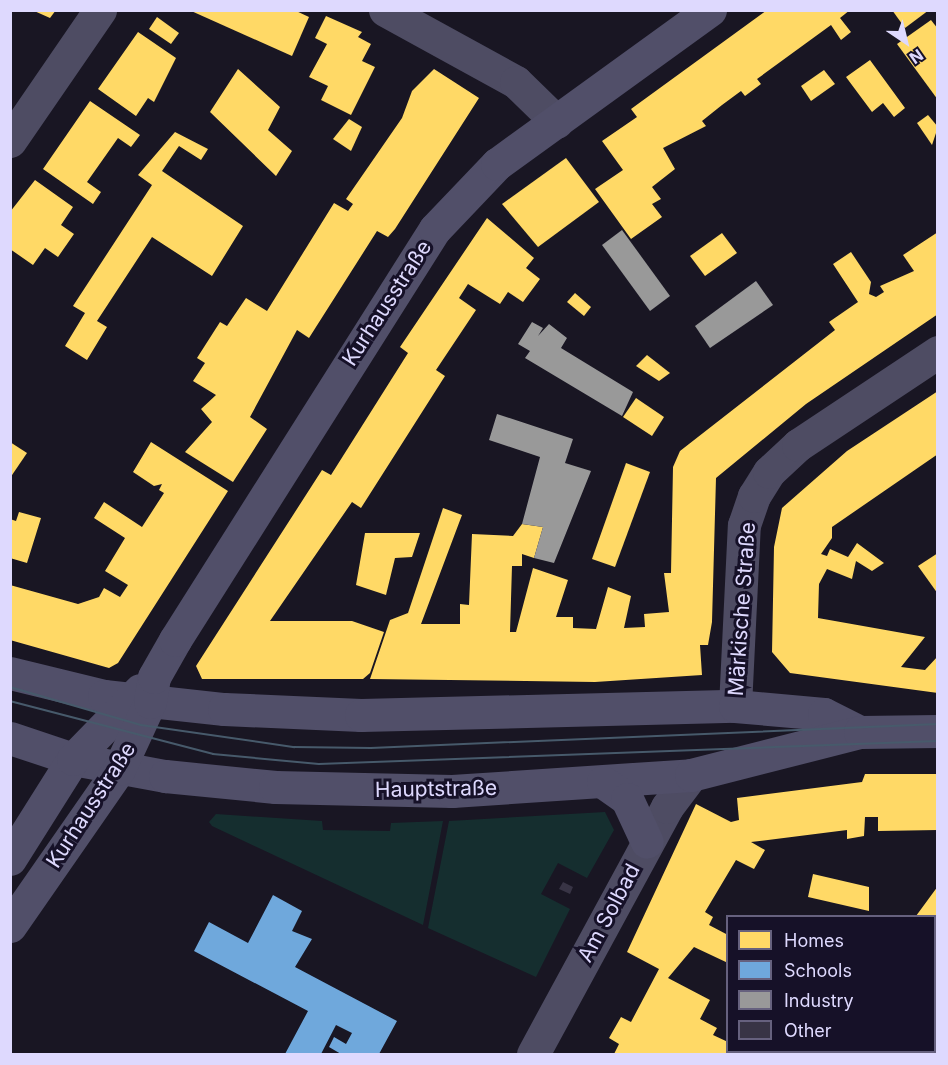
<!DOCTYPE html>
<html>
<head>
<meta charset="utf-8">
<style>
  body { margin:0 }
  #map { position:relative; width:948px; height:1065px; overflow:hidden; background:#191623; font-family:Inter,sans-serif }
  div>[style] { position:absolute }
  .green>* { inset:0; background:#152e2f }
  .homes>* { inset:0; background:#ffd966 }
  .schools>* { inset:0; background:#6fa8dc }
  .industry>* { inset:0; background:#999 }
  .building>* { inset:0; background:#383445 }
  .street>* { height:33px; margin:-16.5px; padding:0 16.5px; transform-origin:16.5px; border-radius:16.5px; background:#4e4c63 }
  .secondary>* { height:33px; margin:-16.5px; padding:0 16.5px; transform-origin:16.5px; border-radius:16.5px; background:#514f69 }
  .tram>* { height:1.5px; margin:-0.75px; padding:0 0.75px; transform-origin:0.75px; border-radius:0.75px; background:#475a6b }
  span { translate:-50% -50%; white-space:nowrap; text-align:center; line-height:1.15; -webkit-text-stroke:6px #161128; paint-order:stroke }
  .street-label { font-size:21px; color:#ded9fe }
  .frame { position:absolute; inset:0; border:12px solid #ded9fe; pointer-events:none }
  .legend { position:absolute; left:726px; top:915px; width:210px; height:138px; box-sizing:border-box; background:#161128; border:2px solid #66617e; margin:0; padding:8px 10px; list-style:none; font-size:18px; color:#ded9fe }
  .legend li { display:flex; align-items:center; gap:12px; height:30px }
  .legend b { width:30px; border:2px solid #66617e }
  .north { position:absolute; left:876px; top:12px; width:60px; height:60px; -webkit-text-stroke:4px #161128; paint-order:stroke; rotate:145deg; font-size:16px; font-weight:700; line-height:24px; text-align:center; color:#ded9fe }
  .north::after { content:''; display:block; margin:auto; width:21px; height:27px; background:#ded9fe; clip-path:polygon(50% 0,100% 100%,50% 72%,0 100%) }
</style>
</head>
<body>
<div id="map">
  <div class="green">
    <i style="clip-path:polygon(605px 812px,614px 830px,587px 878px,558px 863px,541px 894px,570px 909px,536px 977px,428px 928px,449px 821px)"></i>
    <i style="clip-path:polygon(216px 814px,322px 821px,323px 830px,390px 831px,391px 823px,443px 821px,423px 925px,212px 826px,209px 822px)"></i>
  </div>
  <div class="homes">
    <i style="clip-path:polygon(32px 10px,56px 10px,50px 18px)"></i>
    <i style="clip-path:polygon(189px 10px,294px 10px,309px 17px,292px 56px)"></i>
    <i style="clip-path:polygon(767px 10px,850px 10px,840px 18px,851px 32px,841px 40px,831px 25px,757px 79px,761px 84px,745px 96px,741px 91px,722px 105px,702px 121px,706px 126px,663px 148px,675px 169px,652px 187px,661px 199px,652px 204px,662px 217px,631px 239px,595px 189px,623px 170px,602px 141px,637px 117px,631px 109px)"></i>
    <i style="clip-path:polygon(892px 10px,929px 10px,905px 28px)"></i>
    <i style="clip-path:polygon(326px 16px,362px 32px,358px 37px,371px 44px,362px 61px,375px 67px,351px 115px,321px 100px,328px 86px,309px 77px,327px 44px,315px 38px)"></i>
    <i style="clip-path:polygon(157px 17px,179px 33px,171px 44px,149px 29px)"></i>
    <i style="clip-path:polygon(931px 20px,938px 29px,938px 100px,897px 44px)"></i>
    <i style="clip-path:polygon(138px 32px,176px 58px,154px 102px,148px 98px,136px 116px,98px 89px)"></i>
    <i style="clip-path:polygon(870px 60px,905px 108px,894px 117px,883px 103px,872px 112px,846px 77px)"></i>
    <i style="clip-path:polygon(238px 69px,280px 107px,268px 130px,292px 151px,276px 176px,210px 112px)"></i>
    <i style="clip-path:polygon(434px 69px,479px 98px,395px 229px,388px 237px,377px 231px,309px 338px,297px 330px,250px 417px,267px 429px,233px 482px,185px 452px,212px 422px,201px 409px,216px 395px,193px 381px,205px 363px,197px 358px,220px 322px,227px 326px,246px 298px,267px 311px,334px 203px,348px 211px,353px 204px,346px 199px,402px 118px,412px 91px)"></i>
    <i style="clip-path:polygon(824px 70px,835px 84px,811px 101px,801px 86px)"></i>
    <i style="clip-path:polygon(90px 101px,140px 135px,131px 147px,118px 138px,87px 182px,101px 192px,93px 204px,43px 169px)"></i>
    <i style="clip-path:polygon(928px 115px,938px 127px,932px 145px,917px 123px)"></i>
    <i style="clip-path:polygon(349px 119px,362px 127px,351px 151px,333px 139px)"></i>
    <i style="clip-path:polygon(175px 132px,208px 149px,201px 160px,179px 146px,162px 171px,243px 226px,212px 276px,152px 237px,97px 321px,107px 327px,87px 360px,65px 346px,85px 313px,73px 306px,152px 185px,138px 175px)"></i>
    <i style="clip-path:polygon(566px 158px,599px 202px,538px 247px,502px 204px)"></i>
    <i style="clip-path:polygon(35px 180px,73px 207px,61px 225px,74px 234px,58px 257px,45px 248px,33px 265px,10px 249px,10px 212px)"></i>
    <i style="clip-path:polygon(487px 218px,534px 258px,526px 268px,540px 279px,523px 302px,508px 292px,500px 304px,468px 284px,459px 298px,476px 310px,436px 370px,445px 376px,361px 508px,352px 502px,270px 621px,352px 621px,384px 632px,370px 673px,363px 679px,202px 679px,196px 666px,322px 470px,331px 475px,408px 353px,400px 347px)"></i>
    <i style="clip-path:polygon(938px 232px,938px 314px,806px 404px,716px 478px,712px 622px,708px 645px,700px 645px,702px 675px,595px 682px,370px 679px,390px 620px,408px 613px,443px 508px,462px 515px,421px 624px,460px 624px,460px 604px,469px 605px,472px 534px,513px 536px,522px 524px,543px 527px,534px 558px,522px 554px,522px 566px,512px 566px,510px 632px,516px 632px,533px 568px,568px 580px,556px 617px,573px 617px,573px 628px,596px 629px,608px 587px,631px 596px,624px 628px,645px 627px,644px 614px,669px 612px,664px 573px,671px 573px,673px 467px,680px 451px,835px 330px,829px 322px,858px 302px,833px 264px,851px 252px,871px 282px,869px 294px,876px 297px,884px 292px,880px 286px,914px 271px,903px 255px)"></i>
    <i style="clip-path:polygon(722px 233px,737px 253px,705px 276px,690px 256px)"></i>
    <i style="clip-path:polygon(575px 293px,591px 307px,584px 316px,567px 302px)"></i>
    <i style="clip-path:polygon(647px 355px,670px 373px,659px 381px,636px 366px)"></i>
    <i style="clip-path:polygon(938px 391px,938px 454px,832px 527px,832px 538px,821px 554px,827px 556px,830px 549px,848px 557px,857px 543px,884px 563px,872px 571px,856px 561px,852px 579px,827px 569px,819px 584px,818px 618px,925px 637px,901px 667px,925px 670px,938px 656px,938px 693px,790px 673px,772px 652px,774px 547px,782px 508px,847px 451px)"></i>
    <i style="clip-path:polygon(636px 398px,664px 417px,652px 436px,623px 417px)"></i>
    <i style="clip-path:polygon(10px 442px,27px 453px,10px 478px)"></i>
    <i style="clip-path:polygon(151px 442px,228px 491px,118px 663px,109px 668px,10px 640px,10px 585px,78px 604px,99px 597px,104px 588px,120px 597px,128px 585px,105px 571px,125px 538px,94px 518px,104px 502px,142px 527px,164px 493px,159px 490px,162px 484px,154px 486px,133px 472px)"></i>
    <i style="clip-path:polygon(626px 463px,650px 472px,615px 567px,592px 559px)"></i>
    <i style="clip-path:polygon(19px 512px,41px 518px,27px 563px,10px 558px,10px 519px,16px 521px)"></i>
    <i style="clip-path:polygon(365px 533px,420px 533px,412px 557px,395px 558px,386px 595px,356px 585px)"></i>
    <i style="clip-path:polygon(938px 553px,938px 594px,918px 566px)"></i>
    <i style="clip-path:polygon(865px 774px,938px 774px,938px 830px,878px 831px,878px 817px,865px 817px,864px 836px,847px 839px,847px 830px,751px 842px,765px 850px,754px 869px,736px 860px,705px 912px,713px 917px,709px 925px,728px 935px,728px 963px,694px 947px,668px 978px,710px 1000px,700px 1019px,717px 1028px,713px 1035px,728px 1042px,728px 1052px,751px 1054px,614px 1054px,619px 1044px,609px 1038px,621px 1017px,631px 1022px,659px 969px,627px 952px,696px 804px,731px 822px,739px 820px,737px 798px,862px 782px)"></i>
    <i style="clip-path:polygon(813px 874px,869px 887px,869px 911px,808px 897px)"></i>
    <i style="clip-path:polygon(938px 886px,938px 966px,934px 970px,934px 916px,916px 916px)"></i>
  </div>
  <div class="schools">
    <i style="clip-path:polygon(273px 895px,302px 911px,292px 931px,312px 939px,295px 967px,397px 1021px,379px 1054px,341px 1054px,329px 1047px,334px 1037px,346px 1044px,352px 1033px,336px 1025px,321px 1054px,285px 1054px,308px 1011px,194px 951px,209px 922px,248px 943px)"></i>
  </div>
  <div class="industry">
    <i style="clip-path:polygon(622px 230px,670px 296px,650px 311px,602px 245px)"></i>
    <i style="clip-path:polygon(756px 281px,773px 305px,710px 348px,695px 326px)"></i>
    <i style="clip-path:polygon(532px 322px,543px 328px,538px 336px,549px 324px,567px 338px,561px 348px,633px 392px,622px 416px,525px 358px,530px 351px,518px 344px)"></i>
    <i style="clip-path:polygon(497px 414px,573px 439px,565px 463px,591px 471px,554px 563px,534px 558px,543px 527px,522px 524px,540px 457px,489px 440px)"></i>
  </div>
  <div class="building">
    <i style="clip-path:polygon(563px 882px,573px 887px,570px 894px,559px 889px)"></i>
  </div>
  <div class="street">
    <i style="left:385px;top:10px;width:149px;rotate:28.8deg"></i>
    <i style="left:516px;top:82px;width:57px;rotate:44.3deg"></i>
    <i style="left:10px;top:141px;width:159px;rotate:-55.5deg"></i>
    <i style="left:735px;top:706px;width:181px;rotate:-87.2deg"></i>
    <i style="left:744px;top:525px;width:31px;rotate:-71deg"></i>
    <i style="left:754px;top:496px;width:28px;rotate:-58deg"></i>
    <i style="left:769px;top:472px;width:40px;rotate:-43deg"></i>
    <i style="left:798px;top:445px;width:168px;rotate:-33.6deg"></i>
    <i style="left:934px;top:1015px;width:6px;rotate:-45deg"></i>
    <i style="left:533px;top:1054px;width:281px;rotate:-61.5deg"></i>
    <i style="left:667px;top:807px;width:40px;rotate:-53deg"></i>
    <i style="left:907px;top:1054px;width:3px;rotate:-45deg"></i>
  </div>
  <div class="secondary">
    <i style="left:10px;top:673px;width:97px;rotate:13.7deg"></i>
    <i style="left:104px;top:696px;width:121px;rotate:6.2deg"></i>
    <i style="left:224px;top:709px;width:137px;rotate:2.5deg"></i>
    <i style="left:361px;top:715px;width:374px;rotate:-1.4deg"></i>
    <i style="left:735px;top:706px;width:89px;rotate:5.1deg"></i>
    <i style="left:824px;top:714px;width:40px;rotate:26.6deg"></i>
    <i style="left:10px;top:738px;width:66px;rotate:18.4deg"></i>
    <i style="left:73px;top:759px;width:94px;rotate:10.5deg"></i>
    <i style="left:165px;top:776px;width:111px;rotate:5.7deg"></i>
    <i style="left:275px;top:787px;width:177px;rotate:1.3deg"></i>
    <i style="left:452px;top:791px;width:240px;rotate:-3.8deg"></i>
    <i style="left:691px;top:775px;width:174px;rotate:-14.3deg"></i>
    <i style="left:860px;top:732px;width:78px;rotate:-0.7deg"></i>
    <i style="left:603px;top:782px;width:29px;rotate:35deg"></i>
    <i style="left:627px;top:799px;width:47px;rotate:65.1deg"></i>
    <i style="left:10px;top:859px;width:118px;rotate:-57.8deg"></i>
    <i style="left:73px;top:759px;width:96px;rotate:-45.8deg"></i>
    <i style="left:10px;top:926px;width:191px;rotate:-55.2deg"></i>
    <i style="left:119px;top:769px;width:74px;rotate:-65.2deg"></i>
    <i style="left:150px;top:702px;width:25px;rotate:-81deg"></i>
    <i style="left:154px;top:677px;width:43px;rotate:-60.4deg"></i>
    <i style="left:175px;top:640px;width:486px;rotate:-57.7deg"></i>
    <i style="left:435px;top:229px;width:90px;rotate:-46.4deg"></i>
    <i style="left:497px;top:164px;width:263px;rotate:-35.9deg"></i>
  </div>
  <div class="tram">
    <i style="left:10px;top:687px;width:136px;rotate:16.2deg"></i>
    <i style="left:141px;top:725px;width:155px;rotate:8.2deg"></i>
    <i style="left:294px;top:747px;width:77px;rotate:0.7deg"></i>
    <i style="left:371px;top:748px;width:568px;rotate:-2.42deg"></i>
    <i style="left:10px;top:701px;width:210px;rotate:14.6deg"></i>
    <i style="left:213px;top:754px;width:106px;rotate:5.4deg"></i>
    <i style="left:319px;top:764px;width:619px;rotate:-2.13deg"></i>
  </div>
  <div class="street-label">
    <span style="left:387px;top:303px;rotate:-57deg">Kurhausstraße</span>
    <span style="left:742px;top:609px;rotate:-86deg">Märkische Straße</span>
    <span style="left:436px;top:789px;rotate:-1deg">Hauptstraße</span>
    <span style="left:91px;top:805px;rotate:-57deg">Kurhausstraße</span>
    <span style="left:609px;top:913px;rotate:-62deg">Am Solbad</span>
  </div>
  <div class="frame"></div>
  <ul class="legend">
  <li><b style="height:16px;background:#ffd966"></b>Homes</li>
  <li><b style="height:16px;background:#6fa8dc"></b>Schools</li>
  <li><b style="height:16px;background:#999"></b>Industry</li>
  <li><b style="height:16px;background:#383445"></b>Other</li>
  </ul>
  <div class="north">N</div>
</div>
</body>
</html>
